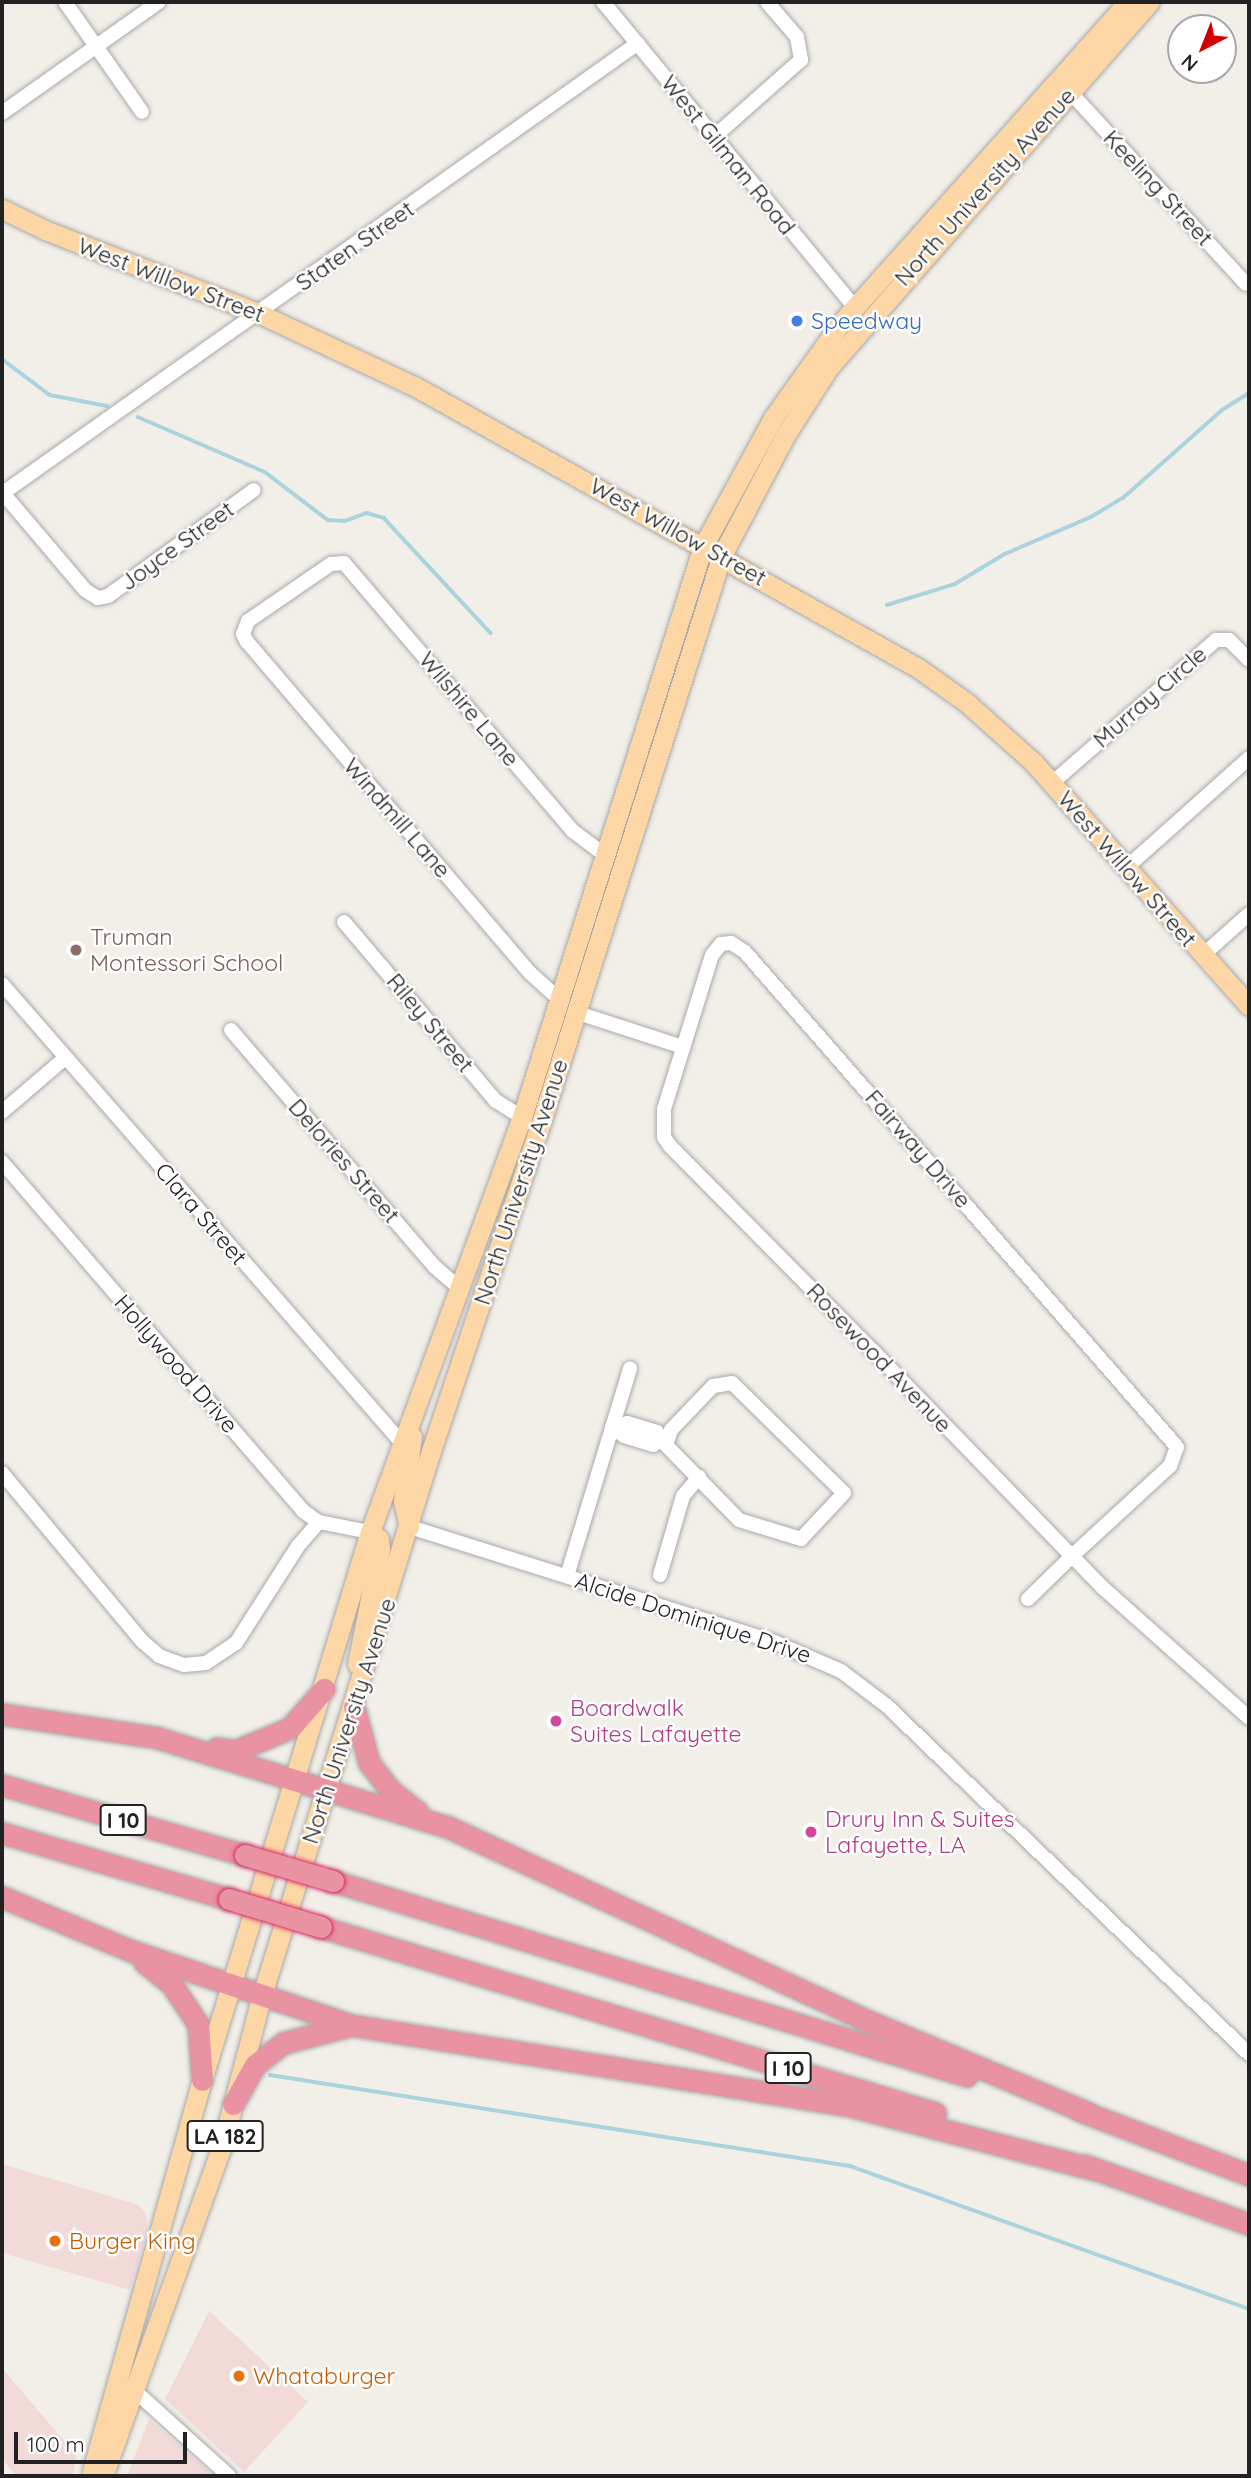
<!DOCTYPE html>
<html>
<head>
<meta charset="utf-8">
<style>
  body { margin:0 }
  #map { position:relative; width:1251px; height:2478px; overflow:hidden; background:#f2efe9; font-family:Quicksand,sans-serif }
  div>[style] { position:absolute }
  .commercial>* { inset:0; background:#f2dad9 }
  .stream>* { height:3.5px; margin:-1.75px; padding:0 1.75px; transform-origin:1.75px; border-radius:1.75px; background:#aad3df }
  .roads { filter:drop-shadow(0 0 2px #a9a9a9) drop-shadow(0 0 2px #a9a9a9) }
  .minor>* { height:14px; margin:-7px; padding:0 7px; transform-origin:7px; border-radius:7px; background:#fff }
  .major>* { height:19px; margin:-9.5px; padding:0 9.5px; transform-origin:9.5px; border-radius:9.5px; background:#fcd6a4 }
  .highway>* { height:21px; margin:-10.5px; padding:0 10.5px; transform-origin:10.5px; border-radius:10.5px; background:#e892a2 }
  .bridges { filter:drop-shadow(0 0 2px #dc2a67) drop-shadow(0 0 2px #dc2a67) }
  .highway-bridge>* { height:21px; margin:-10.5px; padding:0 10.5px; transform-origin:10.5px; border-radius:10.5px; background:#e892a2 }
  .dots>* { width:19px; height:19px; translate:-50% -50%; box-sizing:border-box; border:4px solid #fff; border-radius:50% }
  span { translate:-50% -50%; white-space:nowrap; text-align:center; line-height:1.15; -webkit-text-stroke:5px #fff; paint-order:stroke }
  .shield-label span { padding:2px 5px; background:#fff; border:2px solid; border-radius:5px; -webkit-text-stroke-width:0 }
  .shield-label { font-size:21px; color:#222; font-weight:700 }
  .street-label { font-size:23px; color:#222 }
  .shop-label { font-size:23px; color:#366cbe }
  .left { translate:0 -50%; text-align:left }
  .education-label { font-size:23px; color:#785e54 }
  .hotel-label { font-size:23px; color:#b23c85 }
  .food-label { font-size:23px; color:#c56008 }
  .frame { position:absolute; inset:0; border:4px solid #222; pointer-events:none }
  .north { position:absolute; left:1167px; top:14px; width:70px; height:70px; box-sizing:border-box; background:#fff; border:2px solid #a7a7a7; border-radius:50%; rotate:222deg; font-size:19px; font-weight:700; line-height:28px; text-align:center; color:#222 }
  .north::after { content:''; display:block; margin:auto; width:24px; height:32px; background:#d40000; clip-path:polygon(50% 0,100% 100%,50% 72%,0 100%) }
  .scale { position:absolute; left:14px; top:2432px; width:173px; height:32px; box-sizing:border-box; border:4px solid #222; border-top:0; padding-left:9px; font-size:21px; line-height:24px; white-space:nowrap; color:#222; -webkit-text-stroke:5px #fff; paint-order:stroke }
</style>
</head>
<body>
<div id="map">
  <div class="commercial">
    <i style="clip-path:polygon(2px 2164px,136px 2204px,145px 2211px,148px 2227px,130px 2290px,2px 2253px)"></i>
    <i style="clip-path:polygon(209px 2311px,308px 2402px,244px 2472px,165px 2399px)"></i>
    <i style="clip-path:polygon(2px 2368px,77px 2456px,72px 2476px,16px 2476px,2px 2459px)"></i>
    <i style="clip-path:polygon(149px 2419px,214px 2476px,127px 2476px)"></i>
  </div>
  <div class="stream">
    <i style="left:2px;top:359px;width:60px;rotate:36.9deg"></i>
    <i style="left:50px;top:395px;width:58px;rotate:10.9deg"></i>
    <i style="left:138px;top:417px;width:138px;rotate:23.4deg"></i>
    <i style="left:265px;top:472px;width:79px;rotate:37.3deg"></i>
    <i style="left:328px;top:520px;width:17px;rotate:3deg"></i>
    <i style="left:345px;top:521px;width:23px;rotate:-20deg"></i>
    <i style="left:367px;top:513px;width:18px;rotate:16deg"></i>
    <i style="left:384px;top:518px;width:157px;rotate:47.1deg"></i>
    <i style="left:887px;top:605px;width:71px;rotate:-17.2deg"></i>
    <i style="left:955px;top:584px;width:58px;rotate:-31deg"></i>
    <i style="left:1005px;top:554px;width:94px;rotate:-23.3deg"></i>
    <i style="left:1091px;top:517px;width:37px;rotate:-31deg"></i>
    <i style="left:1123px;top:498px;width:132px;rotate:-41.6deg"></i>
    <i style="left:1222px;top:410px;width:32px;rotate:-32deg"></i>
    <i style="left:270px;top:2075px;width:587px;rotate:8.92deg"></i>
    <i style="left:850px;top:2166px;width:424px;rotate:19.7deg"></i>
  </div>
  <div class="roads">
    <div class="minor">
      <i style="left:65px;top:2px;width:134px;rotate:55deg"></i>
      <i style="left:603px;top:2px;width:395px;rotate:50.5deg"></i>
      <i style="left:1070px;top:92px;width:260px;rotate:47.5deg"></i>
      <i style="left:2px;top:113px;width:192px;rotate:-35.3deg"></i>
      <i style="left:715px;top:136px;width:115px;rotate:-41.5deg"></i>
      <i style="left:801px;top:60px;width:23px;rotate:-100deg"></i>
      <i style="left:797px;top:37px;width:46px;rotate:-130.6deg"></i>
      <i style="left:2px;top:492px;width:128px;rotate:49.7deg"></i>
      <i style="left:85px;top:590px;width:15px;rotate:32deg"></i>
      <i style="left:98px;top:598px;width:10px;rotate:-11deg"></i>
      <i style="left:108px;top:596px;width:180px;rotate:-36deg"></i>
      <i style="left:3px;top:493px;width:778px;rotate:-35.32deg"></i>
      <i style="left:1052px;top:783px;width:218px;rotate:-41.1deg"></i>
      <i style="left:1216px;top:640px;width:13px"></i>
      <i style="left:1229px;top:640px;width:28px;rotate:45deg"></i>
      <i style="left:1126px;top:868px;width:165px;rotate:-41.8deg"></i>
      <i style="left:344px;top:922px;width:235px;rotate:49.7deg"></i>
      <i style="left:496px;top:1101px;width:31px;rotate:32deg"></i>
      <i style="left:1203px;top:955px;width:62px;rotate:-41.7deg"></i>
      <i style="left:2px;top:984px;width:607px;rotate:48.94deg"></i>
      <i style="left:559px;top:999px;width:39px;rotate:-138deg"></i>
      <i style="left:530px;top:973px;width:435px;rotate:-130.5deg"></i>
      <i style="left:247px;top:642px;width:9px;rotate:-117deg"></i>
      <i style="left:243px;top:634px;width:14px;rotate:-69deg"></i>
      <i style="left:248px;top:621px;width:101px;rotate:-34.5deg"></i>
      <i style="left:331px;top:564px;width:13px;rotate:-4deg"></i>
      <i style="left:344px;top:563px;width:353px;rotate:49.5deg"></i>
      <i style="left:573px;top:831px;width:38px;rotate:37deg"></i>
      <i style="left:575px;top:1012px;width:114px;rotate:18deg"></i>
      <i style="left:231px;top:1030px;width:313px;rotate:49.3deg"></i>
      <i style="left:435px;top:1267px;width:35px;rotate:41deg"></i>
      <i style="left:2px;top:1112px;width:83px;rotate:-40.6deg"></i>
      <i style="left:2px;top:1162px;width:461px;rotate:49.2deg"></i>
      <i style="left:303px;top:1511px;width:19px;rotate:35deg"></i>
      <i style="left:319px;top:1522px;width:52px;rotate:11.1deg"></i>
      <i style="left:612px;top:1427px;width:15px;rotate:37deg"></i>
      <i style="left:624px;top:1436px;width:30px;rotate:17deg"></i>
      <i style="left:653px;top:1445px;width:9px;rotate:-32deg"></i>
      <i style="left:661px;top:1440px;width:9px;rotate:-117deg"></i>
      <i style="left:657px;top:1432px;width:31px;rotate:-163deg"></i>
      <i style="left:627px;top:1423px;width:10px;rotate:151deg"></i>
      <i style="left:661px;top:1440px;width:112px;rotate:45.7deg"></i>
      <i style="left:739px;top:1520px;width:65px;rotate:17deg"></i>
      <i style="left:801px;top:1539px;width:63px;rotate:-46.9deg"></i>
      <i style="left:844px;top:1493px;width:157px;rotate:-135.5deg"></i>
      <i style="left:732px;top:1383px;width:19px;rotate:171deg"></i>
      <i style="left:713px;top:1386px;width:61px;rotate:133.7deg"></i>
      <i style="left:671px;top:1430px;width:13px;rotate:108deg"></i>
      <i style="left:2px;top:1473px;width:219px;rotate:50.2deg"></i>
      <i style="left:142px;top:1641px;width:23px;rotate:41deg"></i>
      <i style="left:159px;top:1656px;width:27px;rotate:20deg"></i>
      <i style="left:184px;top:1665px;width:22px;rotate:-5deg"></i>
      <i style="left:206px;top:1663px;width:36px;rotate:-34deg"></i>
      <i style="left:236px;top:1643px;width:115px;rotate:-57.4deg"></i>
      <i style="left:298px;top:1546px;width:32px;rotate:-49deg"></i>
      <i style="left:410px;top:1527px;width:382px;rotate:17.5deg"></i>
      <i style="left:774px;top:1642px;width:73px;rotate:23.4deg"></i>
      <i style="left:841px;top:1671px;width:58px;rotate:37.3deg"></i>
      <i style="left:887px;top:1706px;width:502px;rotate:43.87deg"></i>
      <i style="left:660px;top:1575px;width:82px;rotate:-73.8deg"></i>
      <i style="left:683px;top:1496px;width:25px;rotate:-50deg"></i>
      <i style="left:567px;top:1576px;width:217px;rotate:-73.1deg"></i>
      <i style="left:1028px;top:1599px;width:62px;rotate:-44.3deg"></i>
      <i style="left:1072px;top:1556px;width:133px;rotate:-42.6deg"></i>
      <i style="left:1170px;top:1466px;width:20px;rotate:-70deg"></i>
      <i style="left:1177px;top:1447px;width:657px;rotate:-131.11deg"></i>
      <i style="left:745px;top:952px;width:17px;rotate:-147deg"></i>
      <i style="left:731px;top:943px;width:10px;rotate:174deg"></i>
      <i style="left:721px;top:944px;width:14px;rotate:129deg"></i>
      <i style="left:712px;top:955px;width:161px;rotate:107.3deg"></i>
      <i style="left:664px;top:1109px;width:28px;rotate:90deg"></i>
      <i style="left:664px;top:1137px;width:11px;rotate:56deg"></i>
      <i style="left:670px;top:1146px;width:289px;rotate:45.3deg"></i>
      <i style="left:873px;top:1351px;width:286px;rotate:45.9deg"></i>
      <i style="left:1072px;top:1556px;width:43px;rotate:45.9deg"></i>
      <i style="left:1102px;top:1587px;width:197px;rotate:41.7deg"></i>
      <i style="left:135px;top:2391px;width:127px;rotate:42.1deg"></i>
    </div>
    <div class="major">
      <i style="left:2px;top:209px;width:48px;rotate:26deg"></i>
      <i style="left:45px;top:230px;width:229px;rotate:21.3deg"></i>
      <i style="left:258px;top:313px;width:174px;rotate:25.1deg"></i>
      <i style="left:416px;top:387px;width:575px;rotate:29.24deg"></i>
      <i style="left:918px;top:668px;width:60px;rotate:35.5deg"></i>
      <i style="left:967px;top:703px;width:90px;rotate:41.8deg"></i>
      <i style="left:1034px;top:763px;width:324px;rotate:48.5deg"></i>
      <i style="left:409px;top:1527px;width:27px;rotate:-103deg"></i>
      <i style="left:403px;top:1501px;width:65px;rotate:-82deg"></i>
      <i style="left:357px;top:1664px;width:117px;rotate:-78.7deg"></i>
      <i style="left:380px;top:1549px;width:10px;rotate:-96deg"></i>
      <i style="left:379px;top:1539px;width:11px;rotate:-142deg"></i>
      <i style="left:92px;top:2471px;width:406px;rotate:-74.3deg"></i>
      <i style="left:202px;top:2080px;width:573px;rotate:-72.96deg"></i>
      <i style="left:370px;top:1532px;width:442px;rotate:-69.9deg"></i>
      <i style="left:522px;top:1117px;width:599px;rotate:-72.41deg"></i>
      <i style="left:703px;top:546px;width:146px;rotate:-61.3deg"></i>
      <i style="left:773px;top:418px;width:115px;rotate:-54.5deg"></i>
      <i style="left:840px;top:324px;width:432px;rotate:-48.2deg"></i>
      <i style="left:103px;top:2476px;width:351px;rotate:-70.2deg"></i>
      <i style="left:222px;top:2146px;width:153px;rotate:-75.2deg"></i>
      <i style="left:261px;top:1998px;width:573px;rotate:-72.74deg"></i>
      <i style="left:431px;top:1451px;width:340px;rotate:-71.5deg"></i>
      <i style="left:539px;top:1129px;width:602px;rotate:-72.32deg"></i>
      <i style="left:722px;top:555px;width:137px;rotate:-62.1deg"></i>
      <i style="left:786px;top:434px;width:80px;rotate:-57.3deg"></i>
      <i style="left:829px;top:367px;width:486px;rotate:-48.7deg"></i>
    </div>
    <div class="highway">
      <i style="left:354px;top:1707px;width:58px;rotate:75deg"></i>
      <i style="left:369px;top:1763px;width:36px;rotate:52deg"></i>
      <i style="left:391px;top:1791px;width:34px;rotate:38deg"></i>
      <i style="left:2px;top:1714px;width:158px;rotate:8.7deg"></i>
      <i style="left:158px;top:1738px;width:303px;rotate:17.1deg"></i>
      <i style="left:448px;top:1827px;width:455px;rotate:24.8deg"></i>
      <i style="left:861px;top:2018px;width:248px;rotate:22.7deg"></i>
      <i style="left:217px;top:1748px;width:18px;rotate:9deg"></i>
      <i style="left:235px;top:1751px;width:60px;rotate:-22.7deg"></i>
      <i style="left:290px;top:1728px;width:52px;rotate:-48.9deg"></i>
      <i style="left:2px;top:1785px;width:253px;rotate:16.1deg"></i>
      <i style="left:2px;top:1833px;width:236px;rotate:16.2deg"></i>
      <i style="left:333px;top:1881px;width:663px;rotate:17.1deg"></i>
      <i style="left:2px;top:1897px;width:141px;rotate:22.6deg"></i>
      <i style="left:132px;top:1951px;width:231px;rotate:18.7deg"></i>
      <i style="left:351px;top:2025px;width:507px;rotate:9.2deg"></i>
      <i style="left:851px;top:2106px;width:253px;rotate:14.6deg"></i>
      <i style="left:321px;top:1927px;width:642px;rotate:16.85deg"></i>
      <i style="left:144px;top:1962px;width:36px;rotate:39deg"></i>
      <i style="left:172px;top:1985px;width:47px;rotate:56.3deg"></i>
      <i style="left:198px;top:2024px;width:56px;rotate:85.9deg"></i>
      <i style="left:233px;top:2104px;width:45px;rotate:-60.6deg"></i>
      <i style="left:255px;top:2065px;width:36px;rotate:-38deg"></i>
      <i style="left:283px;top:2043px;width:67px;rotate:-14.7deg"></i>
      <i style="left:1078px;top:2110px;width:183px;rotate:20.8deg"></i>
      <i style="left:1084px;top:2165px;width:175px;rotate:19.7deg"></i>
    </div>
  </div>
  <div class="bridges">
    <div class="highway-bridge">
      <i style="left:245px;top:1855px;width:92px;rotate:16.5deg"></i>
      <i style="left:229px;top:1899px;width:96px;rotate:16.9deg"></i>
    </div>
  </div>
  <div class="dots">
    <i style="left:797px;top:321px;background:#3f7fe0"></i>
    <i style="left:76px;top:950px;background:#8d6e63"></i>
    <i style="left:556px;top:1721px;background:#d1479c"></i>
    <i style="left:811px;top:1832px;background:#d1479c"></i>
    <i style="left:55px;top:2241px;background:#e8710a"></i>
    <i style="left:239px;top:2376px;background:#e8710a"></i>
  </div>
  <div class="shield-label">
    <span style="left:123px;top:1820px">I 10</span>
    <span style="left:788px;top:2068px">I 10</span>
    <span style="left:225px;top:2136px">LA 182</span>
  </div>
  <div class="street-label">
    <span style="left:728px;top:155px;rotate:51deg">West Gilman Road</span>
    <span style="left:985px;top:187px;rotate:-48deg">North University Avenue</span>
    <span style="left:1158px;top:188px;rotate:47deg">Keeling Street</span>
    <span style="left:355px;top:246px;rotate:-35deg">Staten Street</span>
    <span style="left:171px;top:280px;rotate:21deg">West Willow Street</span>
    <span style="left:678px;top:532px;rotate:29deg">West Willow Street</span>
    <span style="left:177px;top:546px;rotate:-36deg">Joyce Street</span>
    <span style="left:1150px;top:697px;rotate:-41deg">Murray Circle</span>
    <span style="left:469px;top:709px;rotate:50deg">Wilshire Lane</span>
    <span style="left:397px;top:818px;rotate:49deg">Windmill Lane</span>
    <span style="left:1127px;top:869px;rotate:49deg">West Willow Street</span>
    <span style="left:430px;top:1023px;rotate:50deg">Riley Street</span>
    <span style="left:918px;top:1149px;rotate:49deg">Fairway Drive</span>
    <span style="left:344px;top:1161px;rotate:49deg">Delories Street</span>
    <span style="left:521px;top:1182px;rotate:-72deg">North University Avenue</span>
    <span style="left:201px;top:1214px;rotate:49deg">Clara Street</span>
    <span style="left:879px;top:1358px;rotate:46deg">Rosewood Avenue</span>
    <span style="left:176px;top:1364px;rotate:49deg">Hollywood Drive</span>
    <span style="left:693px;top:1618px;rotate:18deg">Alcide Dominique Drive</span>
    <span style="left:349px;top:1721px;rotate:-72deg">North University Avenue</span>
  </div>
  <div class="shop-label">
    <span class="left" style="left:811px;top:321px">Speedway</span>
  </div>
  <div class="education-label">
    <span class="left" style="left:90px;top:950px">Truman<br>Montessori School</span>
  </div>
  <div class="hotel-label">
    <span class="left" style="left:570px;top:1721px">Boardwalk<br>Suites Lafayette</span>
    <span class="left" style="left:825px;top:1832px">Drury Inn &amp; Suites<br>Lafayette, LA</span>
  </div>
  <div class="food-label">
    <span class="left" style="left:69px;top:2241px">Burger King</span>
    <span class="left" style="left:253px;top:2376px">Whataburger</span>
  </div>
  <div class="frame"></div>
  <div class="north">N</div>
  <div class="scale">100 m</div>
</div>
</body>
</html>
